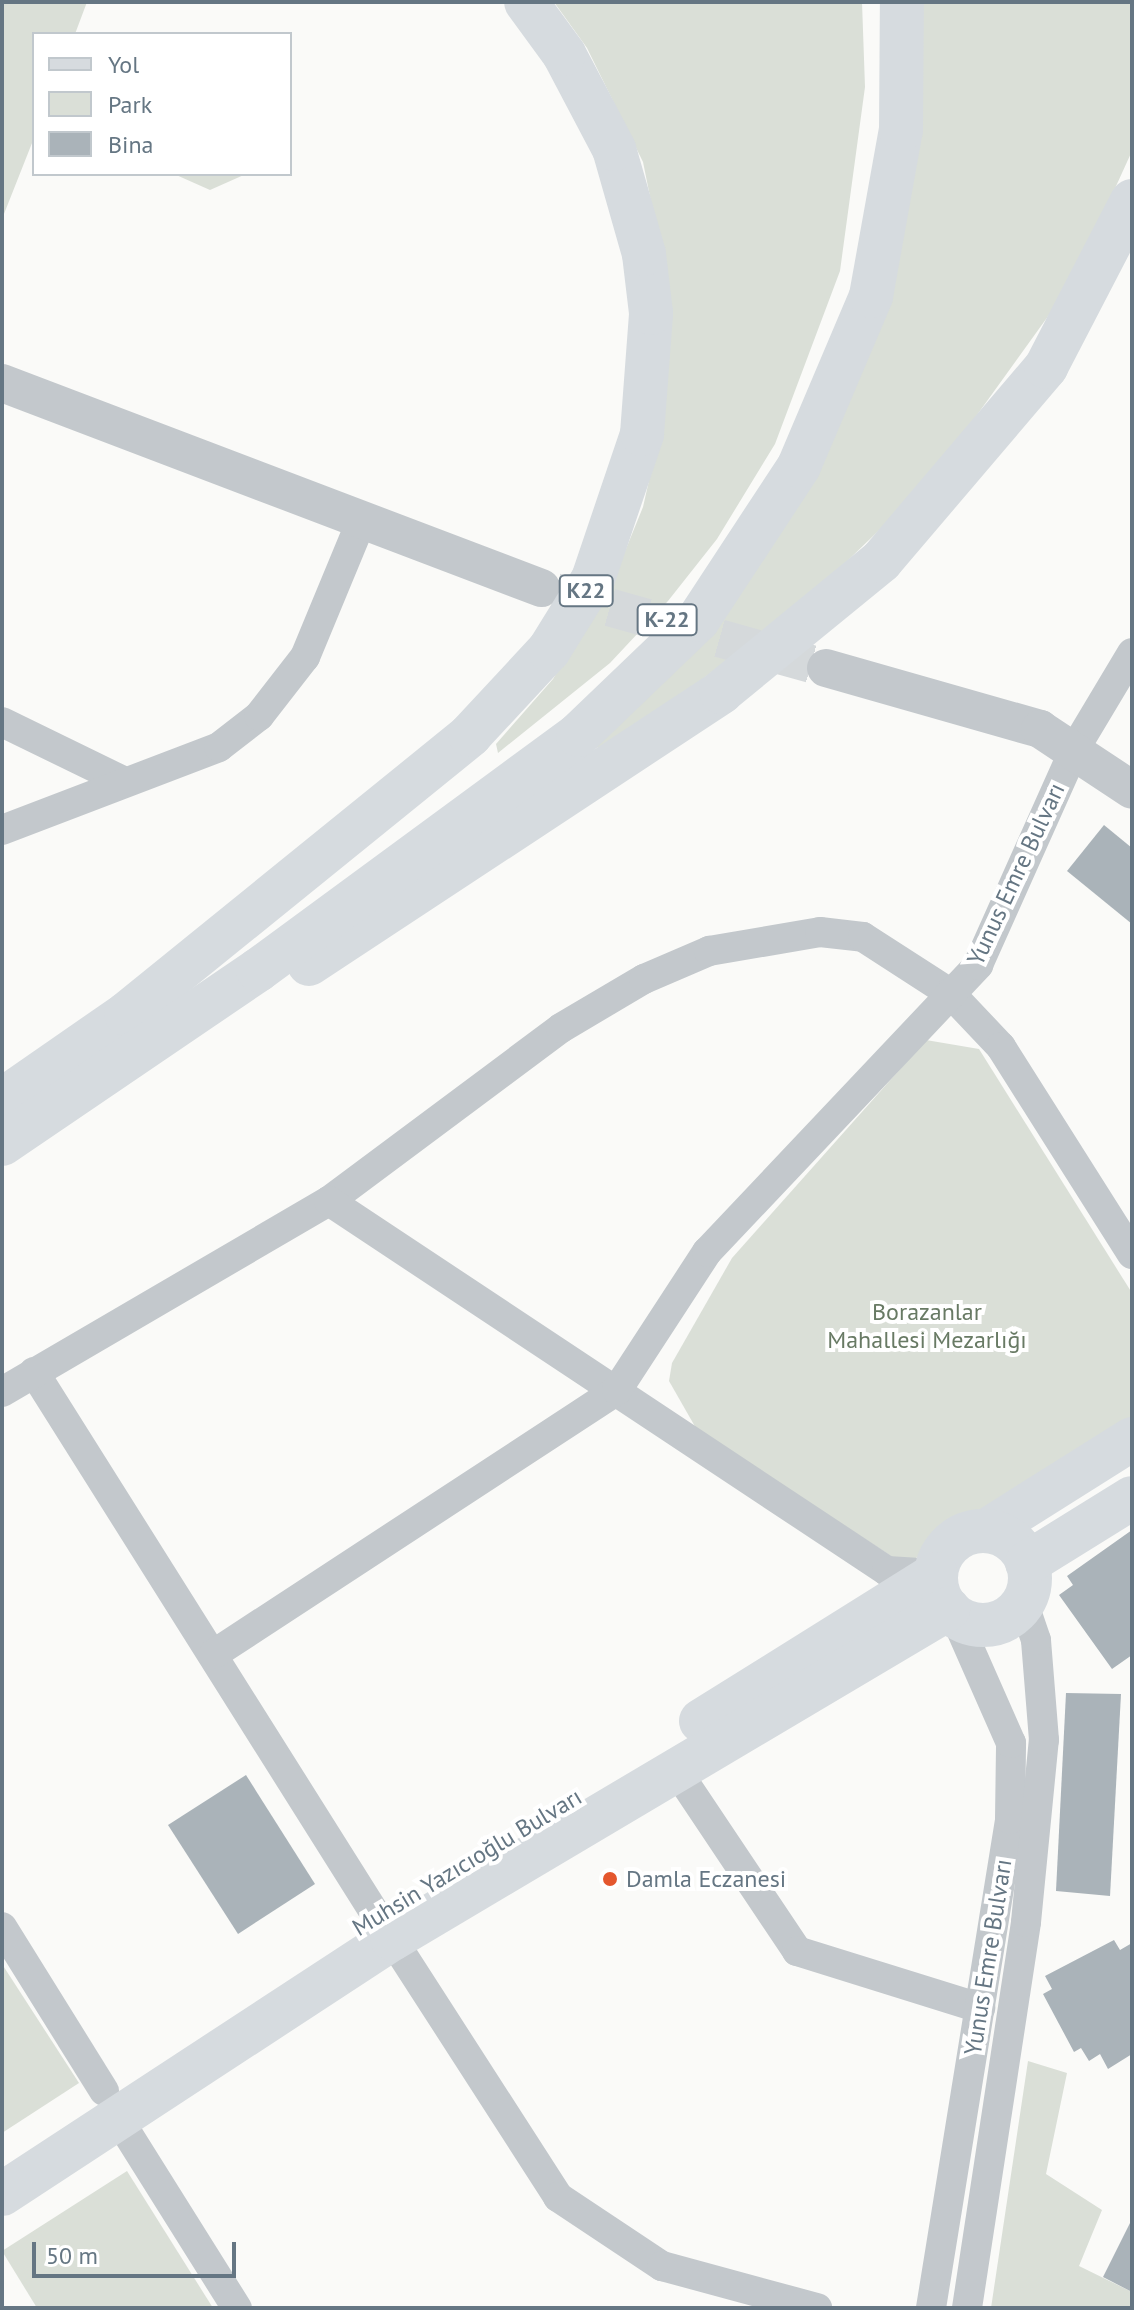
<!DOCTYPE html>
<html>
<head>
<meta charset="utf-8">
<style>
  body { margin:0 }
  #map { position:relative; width:1134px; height:2310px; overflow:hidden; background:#fafaf8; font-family:"PT Sans",sans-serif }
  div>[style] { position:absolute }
  .green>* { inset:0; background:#dadfd7 }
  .building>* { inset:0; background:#aab3b9 }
  .tertiary-tunnel>* { height:38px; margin-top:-19px; transform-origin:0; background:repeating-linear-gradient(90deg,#d5d9db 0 38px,transparent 0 57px) }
  .minor>* { height:30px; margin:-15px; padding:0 15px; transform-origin:15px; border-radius:15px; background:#c3c8cc }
  .tertiary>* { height:38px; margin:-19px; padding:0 19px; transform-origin:19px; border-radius:19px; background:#c3c8cc }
  .primary>* { height:44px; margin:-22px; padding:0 22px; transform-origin:22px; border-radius:22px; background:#d6dbdf }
  .primary>.ring { margin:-22px; padding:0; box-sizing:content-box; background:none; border:44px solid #d6dbdf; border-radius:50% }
  .motorway>* { height:44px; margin:-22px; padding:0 22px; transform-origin:22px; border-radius:22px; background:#d6dbdf }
  .dots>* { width:22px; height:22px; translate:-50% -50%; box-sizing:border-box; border:4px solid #fff; border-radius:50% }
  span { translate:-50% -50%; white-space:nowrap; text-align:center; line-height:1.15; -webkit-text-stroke:8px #fff; paint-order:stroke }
  .shield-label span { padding:2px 6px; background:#fff; border:2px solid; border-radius:6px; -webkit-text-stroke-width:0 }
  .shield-label { font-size:22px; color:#657683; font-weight:700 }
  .street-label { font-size:24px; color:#657683 }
  .park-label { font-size:24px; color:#687a64 }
  .poi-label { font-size:24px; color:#657683 }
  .left { translate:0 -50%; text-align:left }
  .frame { position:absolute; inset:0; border:4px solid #657683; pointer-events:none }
  .legend { position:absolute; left:32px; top:32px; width:260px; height:144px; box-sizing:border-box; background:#fff; border:2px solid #c1c8cd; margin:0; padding:10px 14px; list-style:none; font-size:24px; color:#657683 }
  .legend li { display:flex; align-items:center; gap:16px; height:40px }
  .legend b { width:40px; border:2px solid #c1c8cd }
  .scale { position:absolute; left:32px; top:2242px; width:204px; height:36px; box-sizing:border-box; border:4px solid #657683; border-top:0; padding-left:10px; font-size:24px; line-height:28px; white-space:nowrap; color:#657683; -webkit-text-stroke:6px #fff; paint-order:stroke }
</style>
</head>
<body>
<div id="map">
  <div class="green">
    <i style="clip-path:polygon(2px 2px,87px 2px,75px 34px,34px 34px,34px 138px,2px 219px)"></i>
    <i style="clip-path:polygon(554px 2px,862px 2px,865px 87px,840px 271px,775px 444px,717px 539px,668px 601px,610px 663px,498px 753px,496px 744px,553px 679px,617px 571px,643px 507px,660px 432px,656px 226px,643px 162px,587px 48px)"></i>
    <i style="clip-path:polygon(917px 2px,1132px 2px,1132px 151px,1072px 283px,928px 483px,811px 596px,620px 742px,588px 750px,729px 610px,820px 465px)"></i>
    <i style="clip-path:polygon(174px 174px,246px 174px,210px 190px)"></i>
    <i style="clip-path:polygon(926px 1040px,979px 1049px,1132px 1293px,1132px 1419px,905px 1565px,697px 1430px,669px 1381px,672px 1363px,732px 1258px)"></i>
    <i style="clip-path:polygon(2px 1964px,79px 2083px,2px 2133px)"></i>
    <i style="clip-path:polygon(1028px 2061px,1067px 2073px,1046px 2174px,1102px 2210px,1079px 2266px,1132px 2292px,1132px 2308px,991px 2308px)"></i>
    <i style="clip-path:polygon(127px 2171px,213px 2308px,37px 2308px,2px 2251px)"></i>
  </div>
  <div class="building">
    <i style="clip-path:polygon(1104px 825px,1132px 848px,1132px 924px,1067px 871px)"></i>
    <i style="clip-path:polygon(1132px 1530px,1132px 1655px,1112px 1669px,1059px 1595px,1073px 1585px,1067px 1576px)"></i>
    <i style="clip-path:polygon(1066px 1693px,1121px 1694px,1110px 1896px,1056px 1891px)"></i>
    <i style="clip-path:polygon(246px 1775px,315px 1884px,238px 1934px,168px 1825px)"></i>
    <i style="clip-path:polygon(1114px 1940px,1120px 1950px,1132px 1943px,1132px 2054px,1108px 2069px,1100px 2054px,1089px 2061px,1081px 2048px,1074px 2052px,1043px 1994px,1052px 1989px,1045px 1976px)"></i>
    <i style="clip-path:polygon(1132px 2219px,1132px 2292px,1103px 2277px)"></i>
  </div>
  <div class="tertiary-tunnel">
    <i style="left:555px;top:592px;width:281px;rotate:15.7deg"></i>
  </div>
  <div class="minor">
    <i style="left:2px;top:722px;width:137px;rotate:26deg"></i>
    <i style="left:2px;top:830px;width:232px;rotate:-20.9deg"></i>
    <i style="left:219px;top:747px;width:51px;rotate:-37.8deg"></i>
    <i style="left:259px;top:716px;width:75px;rotate:-52.1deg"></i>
    <i style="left:305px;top:657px;width:144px;rotate:-67.5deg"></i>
    <i style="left:329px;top:1201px;width:289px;rotate:-36.7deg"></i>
    <i style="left:561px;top:1028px;width:96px;rotate:-30.6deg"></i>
    <i style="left:644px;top:979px;width:71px;rotate:-23.3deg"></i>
    <i style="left:709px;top:951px;width:113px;rotate:-9.7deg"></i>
    <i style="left:820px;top:932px;width:43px;rotate:6.6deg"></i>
    <i style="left:863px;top:937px;width:103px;rotate:32.8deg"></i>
    <i style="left:950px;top:993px;width:74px;rotate:46.6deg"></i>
    <i style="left:1001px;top:1047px;width:245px;rotate:57.7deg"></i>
    <i style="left:34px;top:1372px;width:642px;rotate:57.8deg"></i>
    <i style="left:2px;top:1392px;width:379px;rotate:-30.3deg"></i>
    <i style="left:329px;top:1201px;width:670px;rotate:33.55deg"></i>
    <i style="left:887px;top:1571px;width:49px;rotate:3.5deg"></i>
    <i style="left:214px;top:1654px;width:482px;rotate:-33.2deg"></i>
    <i style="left:617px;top:1390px;width:165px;rotate:-56.9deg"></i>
    <i style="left:707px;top:1252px;width:395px;rotate:-46.6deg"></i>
    <i style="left:978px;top:965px;width:235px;rotate:-65.9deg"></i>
    <i style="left:1074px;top:750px;width:113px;rotate:-59.1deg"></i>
    <i style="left:676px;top:1770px;width:218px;rotate:56.2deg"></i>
    <i style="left:797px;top:1951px;width:192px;rotate:17.3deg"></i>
    <i style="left:2px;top:1927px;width:193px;rotate:58.1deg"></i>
    <i style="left:392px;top:1939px;width:307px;rotate:57.2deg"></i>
    <i style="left:558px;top:2197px;width:125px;rotate:33.6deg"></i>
    <i style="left:662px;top:2266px;width:161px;rotate:15.2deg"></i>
    <i style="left:117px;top:2117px;width:226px;rotate:57.9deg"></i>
    <i style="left:931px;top:2308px;width:495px;rotate:-80.8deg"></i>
    <i style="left:1010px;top:1819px;width:76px;rotate:-89.2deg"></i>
    <i style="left:1011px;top:1743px;width:139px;rotate:-113.8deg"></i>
    <i style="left:967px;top:2308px;width:390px;rotate:-81.3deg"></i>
    <i style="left:1026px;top:1922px;width:183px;rotate:-84.4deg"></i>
    <i style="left:1044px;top:1740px;width:100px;rotate:-94.6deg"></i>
    <i style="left:1036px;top:1640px;width:40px;rotate:-108.9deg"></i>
  </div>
  <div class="tertiary">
    <i style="left:2px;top:383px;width:577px;rotate:20.82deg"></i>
    <i style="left:826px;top:668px;width:223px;rotate:15.9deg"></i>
    <i style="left:1040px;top:729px;width:110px;rotate:33.5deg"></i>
  </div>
  <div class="primary">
    <i style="left:986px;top:1531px;width:173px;rotate:-32.2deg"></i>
    <i class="ring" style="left:936px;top:1531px;width:50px;height:50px"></i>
    <i style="left:1027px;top:1563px;width:123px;rotate:-31.8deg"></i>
    <i style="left:701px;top:1721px;width:277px;rotate:-32deg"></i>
    <i style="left:2px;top:2194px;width:466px;rotate:-33.2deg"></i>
    <i style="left:392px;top:1939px;width:647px;rotate:-30.69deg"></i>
  </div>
  <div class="motorway">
    <i style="left:309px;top:964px;width:494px;rotate:-33.4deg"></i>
    <i style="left:721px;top:692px;width:207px;rotate:-39.3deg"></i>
    <i style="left:881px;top:561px;width:255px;rotate:-49.6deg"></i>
    <i style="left:1046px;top:367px;width:187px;rotate:-62.6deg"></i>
    <i style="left:2px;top:1100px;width:151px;rotate:-34.7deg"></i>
    <i style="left:126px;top:1014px;width:443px;rotate:-39deg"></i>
    <i style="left:470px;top:735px;width:116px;rotate:-47.1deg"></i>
    <i style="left:549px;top:650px;width:84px;rotate:-58.2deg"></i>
    <i style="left:593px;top:579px;width:153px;rotate:-71.3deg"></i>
    <i style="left:642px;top:434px;width:121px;rotate:-85.7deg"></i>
    <i style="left:651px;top:313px;width:59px;rotate:-96.8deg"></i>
    <i style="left:644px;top:254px;width:109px;rotate:-105.9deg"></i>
    <i style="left:614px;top:149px;width:107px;rotate:-117.8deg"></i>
    <i style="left:564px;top:54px;width:64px;rotate:-126.2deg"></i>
    <i style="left:2px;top:1144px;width:310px;rotate:-34.2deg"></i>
    <i style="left:258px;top:970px;width:397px;rotate:-36.3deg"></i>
    <i style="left:578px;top:735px;width:166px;rotate:-43.8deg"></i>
    <i style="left:698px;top:620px;width:184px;rotate:-56.7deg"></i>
    <i style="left:799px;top:466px;width:185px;rotate:-67deg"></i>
    <i style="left:871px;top:296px;width:169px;rotate:-79.8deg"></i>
    <i style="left:901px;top:130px;width:128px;rotate:-89.6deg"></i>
  </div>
  <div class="dots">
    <i style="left:610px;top:1879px;background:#e4572e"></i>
  </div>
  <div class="shield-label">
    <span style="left:586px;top:591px">K22</span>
    <span style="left:667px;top:620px">K-22</span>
  </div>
  <div class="street-label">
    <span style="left:1016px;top:874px;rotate:-65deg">Yunus Emre Bulvarı</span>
    <span style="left:467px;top:1862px;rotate:-31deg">Muhsin Yazıcıoğlu Bulvarı</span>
    <span style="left:988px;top:1957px;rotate:-81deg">Yunus Emre Bulvarı</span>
  </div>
  <div class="park-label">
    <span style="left:927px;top:1326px">Borazanlar<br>Mahallesi Mezarlığı</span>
  </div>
  <div class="poi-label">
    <span class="left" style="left:626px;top:1879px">Damla Eczanesi</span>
  </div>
  <div class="frame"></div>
  <ul class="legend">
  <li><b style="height:10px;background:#d6dbdf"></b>Yol</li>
  <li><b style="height:22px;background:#dadfd7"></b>Park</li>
  <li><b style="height:22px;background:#aab3b9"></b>Bina</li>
  </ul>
  <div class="scale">50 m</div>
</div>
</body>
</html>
